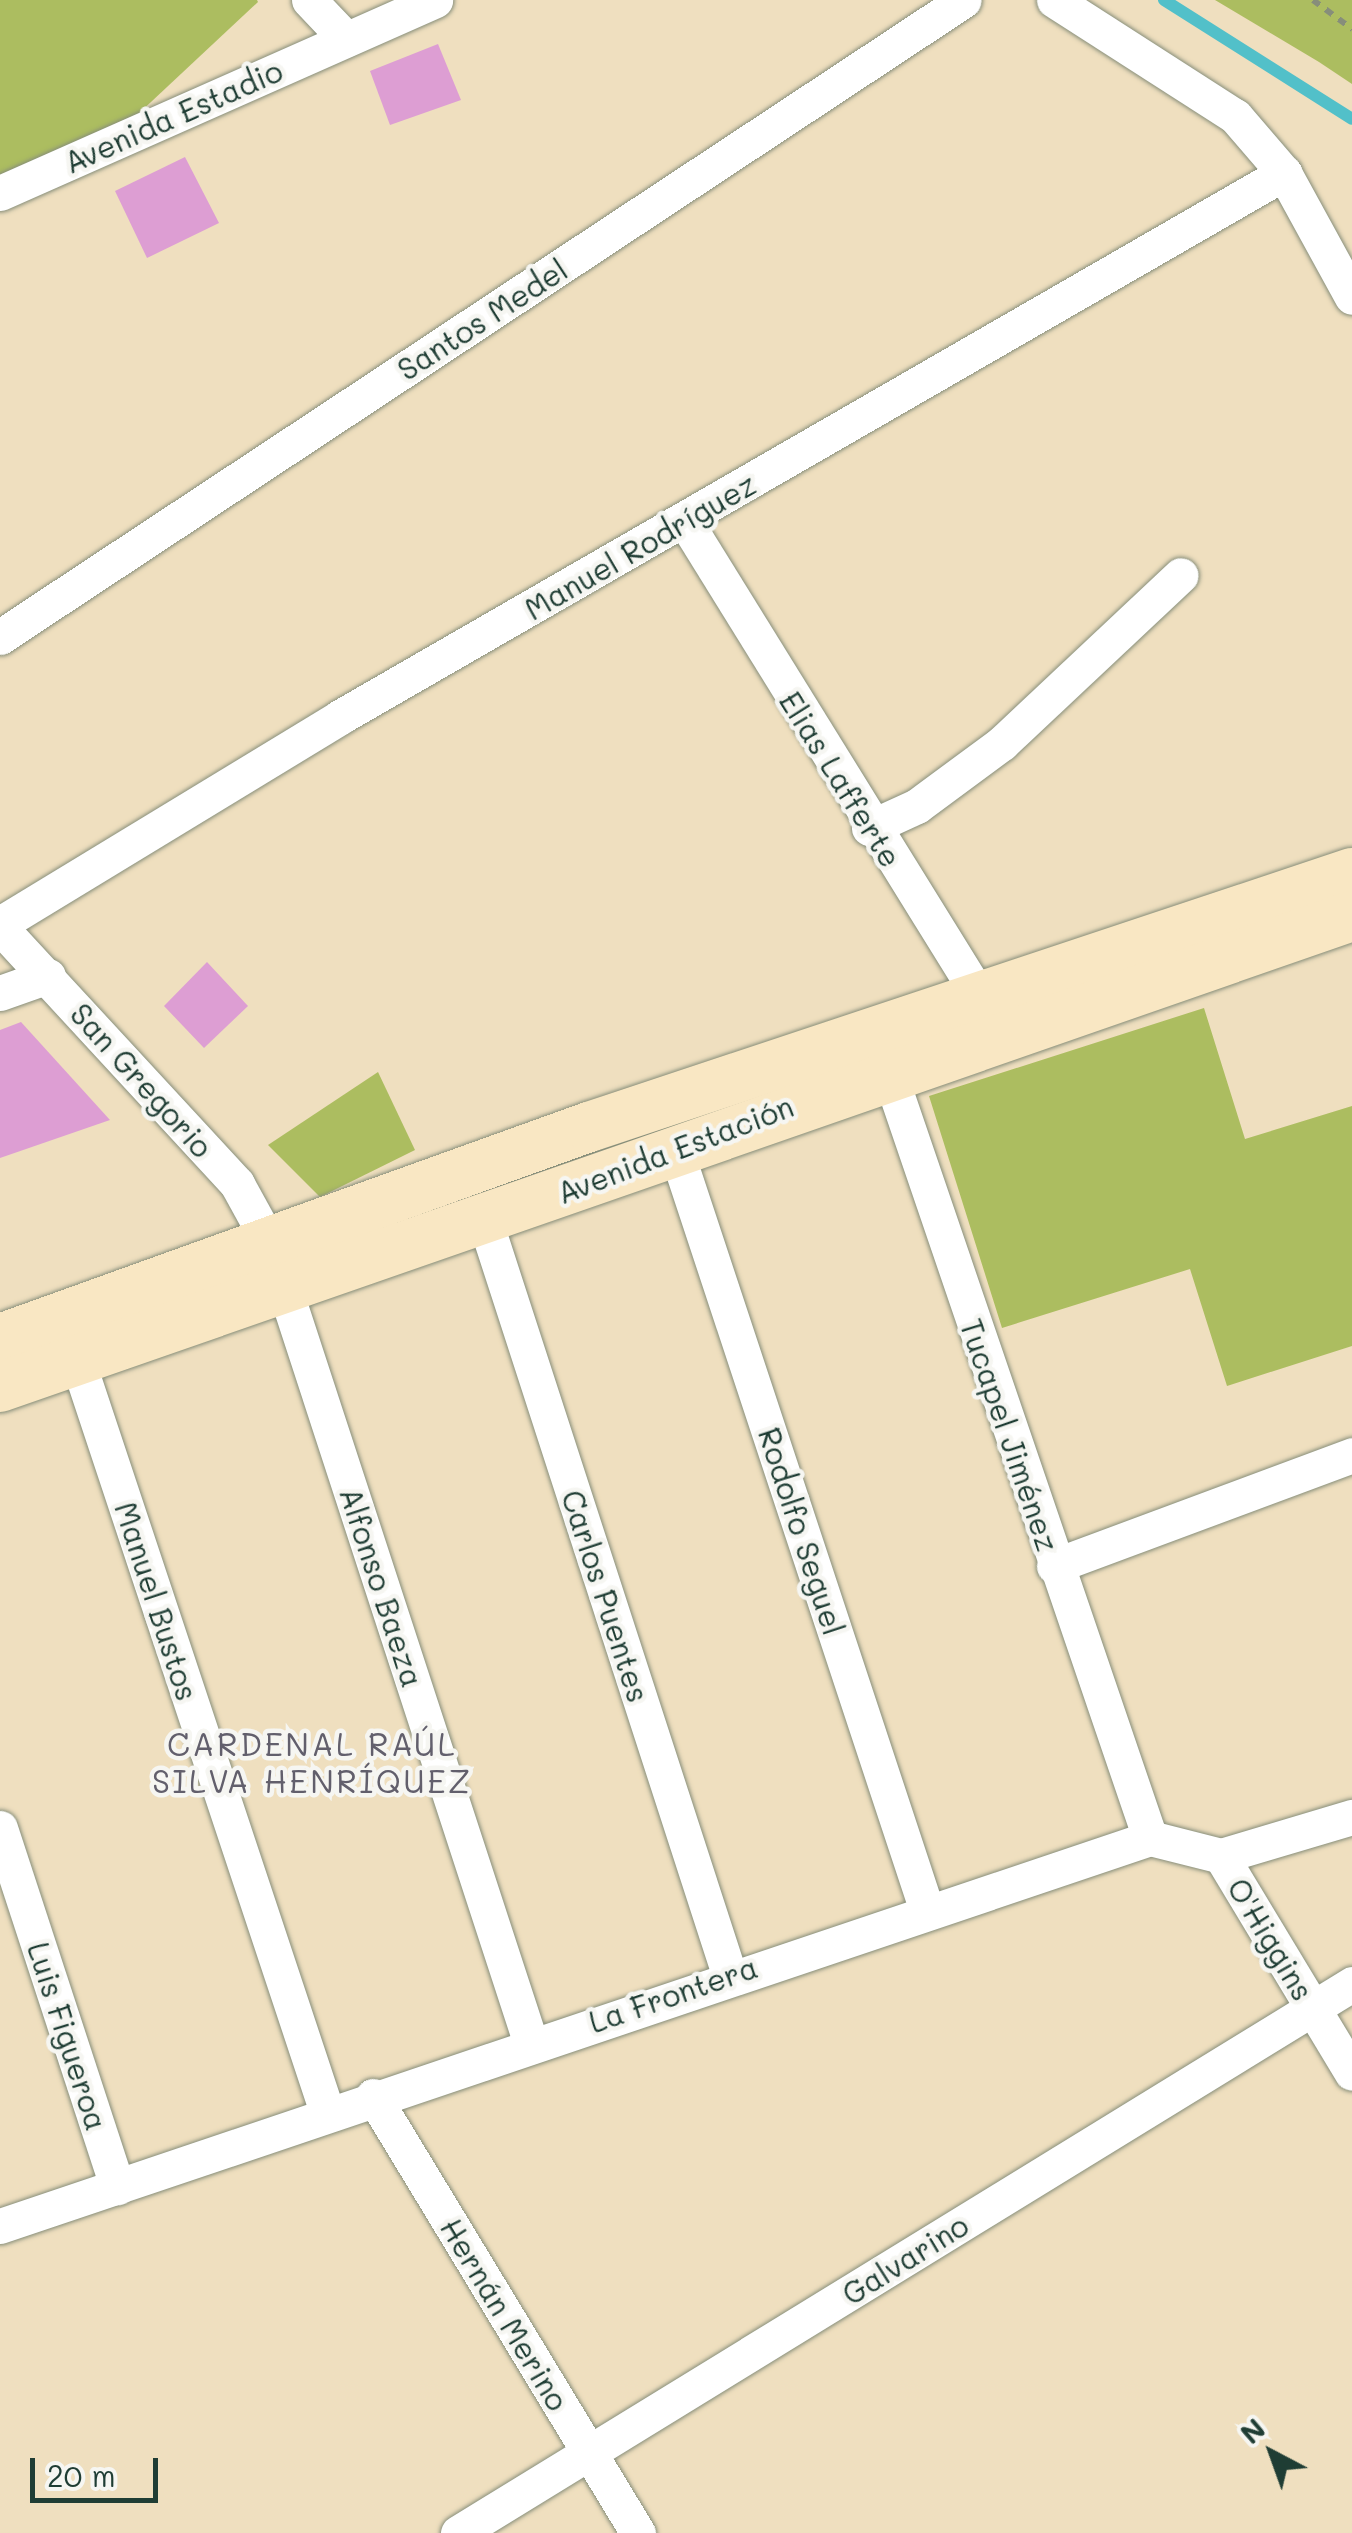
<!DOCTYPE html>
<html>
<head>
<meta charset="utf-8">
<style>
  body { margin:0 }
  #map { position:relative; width:1352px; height:2533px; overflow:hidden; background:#efdfbf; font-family:Mali,sans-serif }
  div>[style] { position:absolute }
  .green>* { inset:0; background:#acbd60 }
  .stream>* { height:12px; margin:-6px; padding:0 6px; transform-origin:6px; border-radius:6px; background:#52c0c9 }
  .building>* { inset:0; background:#dd9ed3 }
  .path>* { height:6px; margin-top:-3px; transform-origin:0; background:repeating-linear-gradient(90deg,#878e7a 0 8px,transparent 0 16px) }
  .roads { filter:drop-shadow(0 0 2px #878e7a) drop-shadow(0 0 2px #878e7a) }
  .street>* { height:35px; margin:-17.5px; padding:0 17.5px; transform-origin:17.5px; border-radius:17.5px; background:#fff }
  .secondary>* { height:50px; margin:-25px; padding:0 25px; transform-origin:25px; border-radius:25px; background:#f9e7c3 }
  span { translate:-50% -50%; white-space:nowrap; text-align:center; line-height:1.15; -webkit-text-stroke:9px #f6f6f2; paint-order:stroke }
  .street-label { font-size:30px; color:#1f3d34 }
  .neighbourhood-label { font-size:32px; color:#625f6c; letter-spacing:2.5px }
  .north { position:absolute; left:1222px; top:2403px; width:100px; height:100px; -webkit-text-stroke:8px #f6f6f2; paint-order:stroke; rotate:319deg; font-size:28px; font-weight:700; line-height:40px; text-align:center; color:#1f3d34 }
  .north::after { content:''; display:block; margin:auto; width:35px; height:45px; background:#1f3d34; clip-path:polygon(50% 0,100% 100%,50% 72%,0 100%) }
  .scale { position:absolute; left:30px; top:2458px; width:128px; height:45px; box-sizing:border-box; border:5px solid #1f3d34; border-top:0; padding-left:12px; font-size:30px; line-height:35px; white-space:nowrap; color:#1f3d34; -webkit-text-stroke:8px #f6f6f2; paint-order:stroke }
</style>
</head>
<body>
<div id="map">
  <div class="green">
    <i style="clip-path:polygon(0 0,257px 0,258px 2px,105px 145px,0 182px)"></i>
    <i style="clip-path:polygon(1215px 0,1352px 0,1352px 84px,1319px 62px)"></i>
    <i style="clip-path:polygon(1204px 1008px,1245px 1139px,1352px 1106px,1352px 1346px,1227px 1386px,1190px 1269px,1002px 1328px,929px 1096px)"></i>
    <i style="clip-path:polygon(378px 1072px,415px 1150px,320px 1197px,268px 1145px)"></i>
  </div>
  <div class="stream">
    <i style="left:1164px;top:0;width:222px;rotate:32.3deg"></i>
  </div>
  <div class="building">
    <i style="clip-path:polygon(438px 44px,461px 100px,390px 125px,370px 71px)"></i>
    <i style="clip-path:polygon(185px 157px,219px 223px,147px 258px,115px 191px)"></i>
    <i style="clip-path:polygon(207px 962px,248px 1006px,204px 1048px,164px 1006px)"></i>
    <i style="clip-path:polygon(21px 1022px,110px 1120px,0 1158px,0 1030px)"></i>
  </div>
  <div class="path">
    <i style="left:1313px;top:0;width:49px;rotate:36.6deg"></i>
  </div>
  <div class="roads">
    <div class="street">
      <i style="left:309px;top:0;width:54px;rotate:46.5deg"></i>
      <i style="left:1054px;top:0;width:215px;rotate:32.7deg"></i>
      <i style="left:1235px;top:116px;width:75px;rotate:49.3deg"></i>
      <i style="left:1284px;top:173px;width:141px;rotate:61.3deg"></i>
      <i style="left:0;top:193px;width:476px;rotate:-23.9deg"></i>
      <i style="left:685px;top:521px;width:581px;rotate:58.22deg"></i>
      <i style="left:0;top:637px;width:1155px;rotate:-33.46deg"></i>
      <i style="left:869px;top:828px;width:53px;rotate:-24.6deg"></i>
      <i style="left:917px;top:806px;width:106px;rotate:-36.5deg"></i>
      <i style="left:1002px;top:743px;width:245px;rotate:-43.2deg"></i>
      <i style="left:0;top:924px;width:398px;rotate:-31.3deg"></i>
      <i style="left:340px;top:717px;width:1090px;rotate:-29.95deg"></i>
      <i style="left:0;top:927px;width:350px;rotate:47.3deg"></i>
      <i style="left:237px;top:1184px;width:68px;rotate:61.2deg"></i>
      <i style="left:270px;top:1244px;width:841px;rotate:71.93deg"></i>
      <i style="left:0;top:993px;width:51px;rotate:-19.5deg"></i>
      <i style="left:884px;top:1058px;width:824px;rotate:71.17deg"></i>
      <i style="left:676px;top:1151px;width:800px;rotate:71.72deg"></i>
      <i style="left:484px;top:1218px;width:795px;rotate:72.04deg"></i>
      <i style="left:70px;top:1338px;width:816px;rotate:71.63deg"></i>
      <i style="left:1054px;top:1566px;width:318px;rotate:-20.4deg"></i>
      <i style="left:0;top:1828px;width:378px;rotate:71.9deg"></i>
      <i style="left:1221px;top:1856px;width:253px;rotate:58.9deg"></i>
      <i style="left:373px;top:2096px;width:511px;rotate:58.77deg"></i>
      <i style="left:0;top:2226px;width:1214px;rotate:-18.64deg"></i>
      <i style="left:1150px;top:1838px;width:73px;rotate:14.2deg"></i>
      <i style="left:1221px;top:1856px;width:137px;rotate:-16.6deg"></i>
      <i style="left:458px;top:2533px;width:1049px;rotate:-31.55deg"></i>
    </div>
    <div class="secondary">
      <i style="left:0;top:1339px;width:626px;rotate:-19.8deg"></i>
      <i style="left:589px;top:1127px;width:804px;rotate:-18.41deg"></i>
      <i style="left:0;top:1387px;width:1432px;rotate:-19.21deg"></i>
    </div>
  </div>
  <div class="street-label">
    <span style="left:173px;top:116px;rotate:-24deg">Avenida Estadio</span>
    <span style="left:482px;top:319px;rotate:-33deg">Santos Medel</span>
    <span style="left:640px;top:546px;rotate:-30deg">Manuel Rodríguez</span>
    <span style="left:841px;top:779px;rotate:58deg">Elias Lafferte</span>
    <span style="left:142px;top:1080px;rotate:48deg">San Gregorio</span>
    <span style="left:675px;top:1149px;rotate:-21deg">Avenida Estación</span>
    <span style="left:1010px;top:1435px;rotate:71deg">Tucapel Jiménez</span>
    <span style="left:802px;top:1531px;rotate:72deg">Rodolfo Seguel</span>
    <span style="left:382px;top:1587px;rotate:72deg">Alfonso Baeza</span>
    <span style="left:606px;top:1596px;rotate:72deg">Carlos Puentes</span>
    <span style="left:157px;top:1601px;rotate:72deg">Manuel Bustos</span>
    <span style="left:1271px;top:1939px;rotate:59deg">O'Higgins</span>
    <span style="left:673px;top:1994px;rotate:-19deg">La Frontera</span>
    <span style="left:68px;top:2036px;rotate:72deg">Luis Figueroa</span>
    <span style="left:905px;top:2259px;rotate:-32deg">Galvarino</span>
    <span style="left:505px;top:2314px;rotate:59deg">Hernán Merino</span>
  </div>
  <div class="neighbourhood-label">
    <span style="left:312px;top:1762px">CARDENAL RAÚL<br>SILVA HENRÍQUEZ</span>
  </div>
  <div class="north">N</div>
  <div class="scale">20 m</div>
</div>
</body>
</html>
